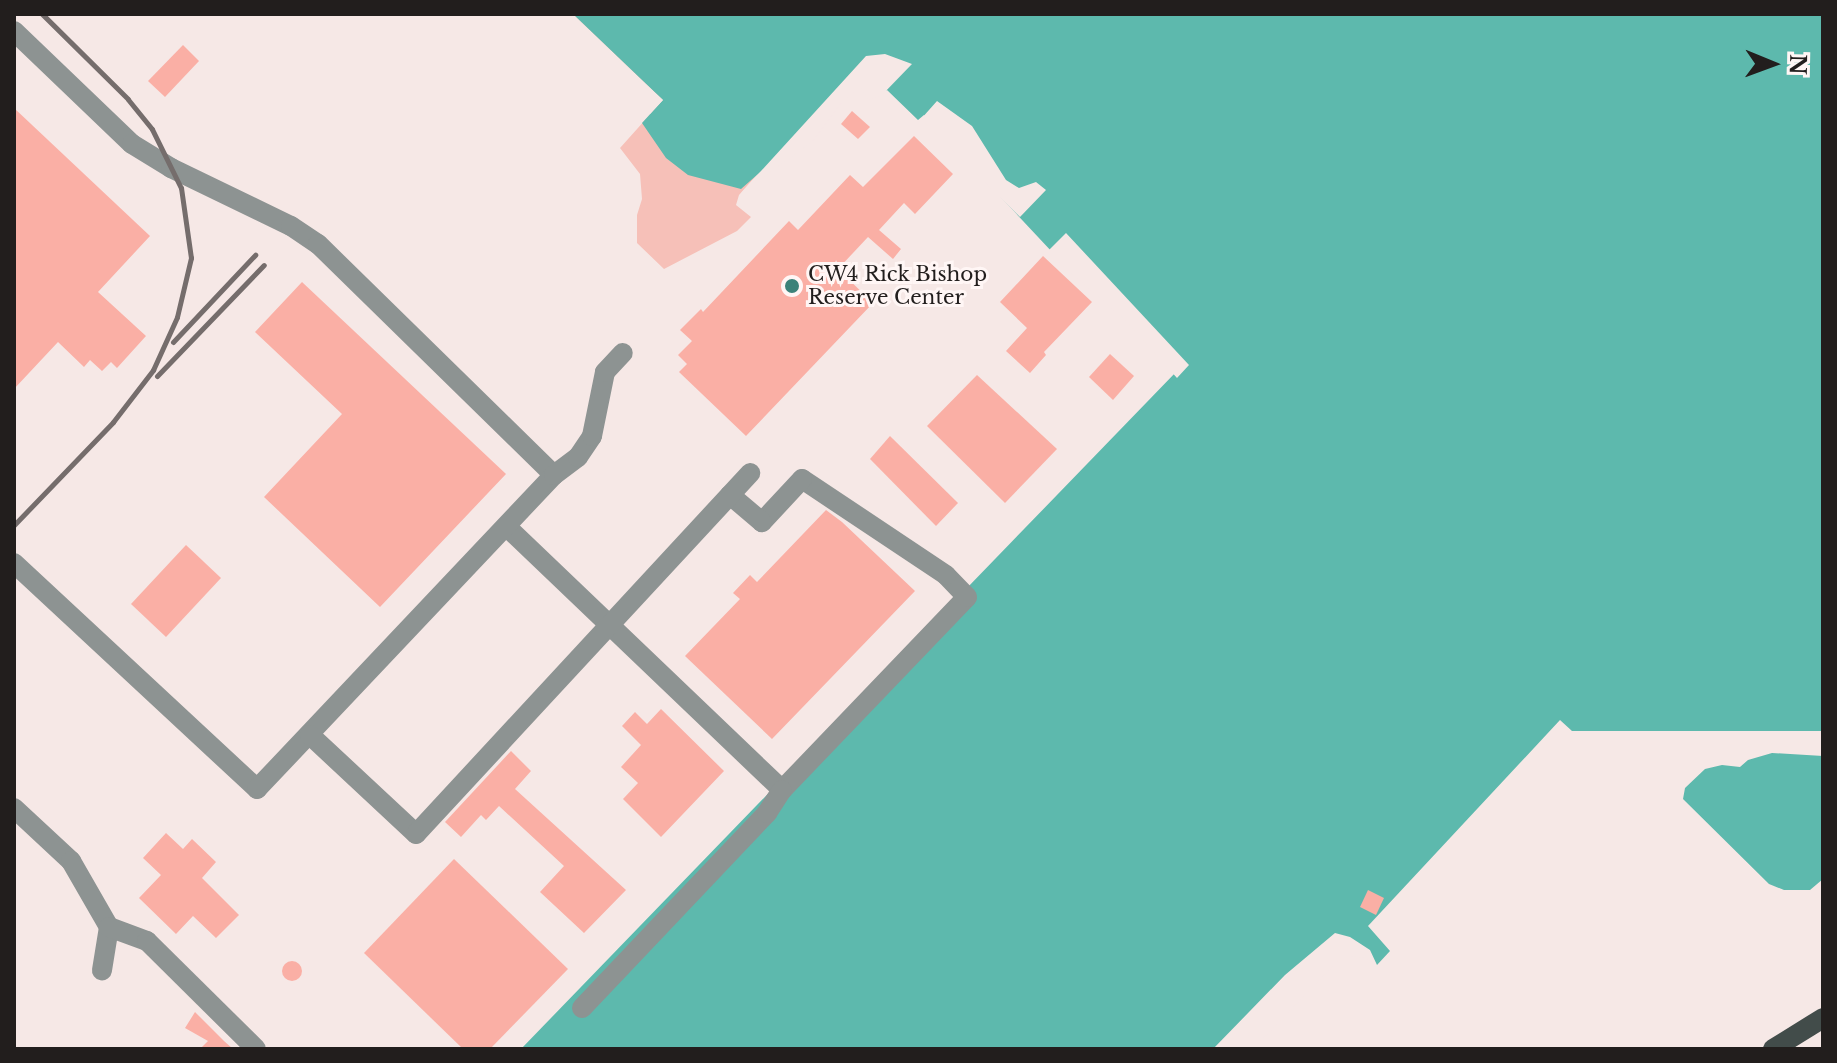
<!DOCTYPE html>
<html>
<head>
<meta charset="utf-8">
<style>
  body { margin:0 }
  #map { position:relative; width:1837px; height:1063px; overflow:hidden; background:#f6e8e6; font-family:"Libre Baskerville",serif }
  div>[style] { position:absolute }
  .green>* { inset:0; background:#f6c0b8 }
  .water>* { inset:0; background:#5db9ad }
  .pier>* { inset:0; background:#f6e8e6 }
  .building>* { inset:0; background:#faafa5 }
  .round { border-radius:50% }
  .minor>* { height:20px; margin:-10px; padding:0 10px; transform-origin:10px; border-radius:10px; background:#8d9392 }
  .major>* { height:20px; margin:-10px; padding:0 10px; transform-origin:10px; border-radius:10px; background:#424c4a }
  .rail>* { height:5px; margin:-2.5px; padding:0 2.5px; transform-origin:2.5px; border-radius:2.5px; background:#756d6c }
  .dots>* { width:22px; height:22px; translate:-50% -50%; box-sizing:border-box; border:4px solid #fff6f5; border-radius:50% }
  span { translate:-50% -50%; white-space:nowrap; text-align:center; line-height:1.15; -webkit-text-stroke:6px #fff6f5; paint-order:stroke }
  .poi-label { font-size:20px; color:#221e1d }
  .left { translate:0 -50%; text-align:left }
  .frame { position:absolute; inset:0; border:16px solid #221e1d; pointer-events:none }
  .north { position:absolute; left:1733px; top:24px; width:80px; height:80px; -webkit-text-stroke:6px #fff6f5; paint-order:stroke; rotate:91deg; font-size:22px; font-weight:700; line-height:32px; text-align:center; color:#221e1d }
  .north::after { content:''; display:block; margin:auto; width:28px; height:36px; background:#221e1d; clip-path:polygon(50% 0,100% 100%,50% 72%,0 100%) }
</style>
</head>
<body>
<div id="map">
  <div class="green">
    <i style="clip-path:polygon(573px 14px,770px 160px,739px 195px,736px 205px,751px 217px,737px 231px,664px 269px,637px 243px,637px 215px,642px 199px,640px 174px,620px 148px,663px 100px)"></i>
  </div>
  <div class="water">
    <i style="clip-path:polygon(573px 14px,1823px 14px,1823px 731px,1572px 731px,1560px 720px,1368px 926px,1390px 951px,1377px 965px,1367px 954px,1337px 956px,1250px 1049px,521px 1049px,1176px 372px,1126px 316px,1053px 253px,924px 115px,918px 120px,887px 90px,871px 96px,862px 82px,741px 189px,688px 175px,666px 158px,642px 123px,663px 100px)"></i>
    <i style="clip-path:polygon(1772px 753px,1823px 756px,1823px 879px,1810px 890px,1784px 890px,1769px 884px,1683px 799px,1685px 788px,1705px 769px,1722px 765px,1740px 767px,1748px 760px)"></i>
  </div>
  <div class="pier">
    <i style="clip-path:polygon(569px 14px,663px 100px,650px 114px,647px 111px,658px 100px)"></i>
    <i style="clip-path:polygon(885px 54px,912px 64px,881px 96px,869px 100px,860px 87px,842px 102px,812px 142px,741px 193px,866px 56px)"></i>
    <i style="clip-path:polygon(937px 101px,972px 126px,1006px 180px,1019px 188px,1036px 182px,1046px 190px,1020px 217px,921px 119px)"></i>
    <i style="clip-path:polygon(1066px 233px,1189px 365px,1177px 378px,1124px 319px,1047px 252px)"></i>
    <i style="clip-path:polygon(1335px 933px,1350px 937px,1370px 950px,1377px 965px,1365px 958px,1350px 956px,1339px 960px,1253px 1049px,1213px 1049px,1285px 975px)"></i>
  </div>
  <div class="building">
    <i style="clip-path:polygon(183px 45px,199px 61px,165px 97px,148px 81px)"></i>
    <i style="clip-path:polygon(14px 108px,150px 236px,98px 292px,146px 336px,117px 368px,111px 362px,102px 371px,90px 360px,84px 367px,58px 342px,14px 389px)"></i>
    <i style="clip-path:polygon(852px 111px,870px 127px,858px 139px,841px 124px)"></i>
    <i style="clip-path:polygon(914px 136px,953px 174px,915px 214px,904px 203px,879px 230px,901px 249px,893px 259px,868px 237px,838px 269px,873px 303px,746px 436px,679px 372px,687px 364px,678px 355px,692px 341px,680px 330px,701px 309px,703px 312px,789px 221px,798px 230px,850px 175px,863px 187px)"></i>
    <i style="clip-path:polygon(1043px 256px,1092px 302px,1044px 352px,1046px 355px,1030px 373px,1006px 351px,1027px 328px,1000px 302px)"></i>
    <i style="clip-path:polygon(302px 282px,506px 474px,380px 607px,264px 497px,342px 414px,255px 332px)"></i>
    <i style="clip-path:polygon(1110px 354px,1134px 376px,1113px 400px,1089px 377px)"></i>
    <i style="clip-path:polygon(977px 375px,1057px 449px,1005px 503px,927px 426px)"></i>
    <i style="clip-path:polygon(890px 436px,958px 503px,936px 526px,870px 459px)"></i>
    <i style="clip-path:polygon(826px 510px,842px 522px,915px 591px,772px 739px,685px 656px,740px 599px,733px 593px,750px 575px,757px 582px)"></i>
    <i style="clip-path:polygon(186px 545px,221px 578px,166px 637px,131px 604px)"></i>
    <i style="clip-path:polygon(661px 709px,724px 771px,661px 837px,623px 799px,638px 783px,621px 767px,641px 745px,622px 726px,635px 712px,647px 724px)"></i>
    <i style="clip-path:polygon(511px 751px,531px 771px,515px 789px,626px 890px,584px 933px,540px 892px,564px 866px,499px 806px,486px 820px,481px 815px,461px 837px,445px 822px)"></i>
    <i style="clip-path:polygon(166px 833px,183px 849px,192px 839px,216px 862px,202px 878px,239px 915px,216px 938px,193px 916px,176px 934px,139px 898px,161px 875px,143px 858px)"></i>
    <i style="clip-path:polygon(454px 859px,568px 969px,490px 1049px,463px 1049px,364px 953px)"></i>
    <i style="clip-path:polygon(1368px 890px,1384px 898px,1376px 915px,1360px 907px)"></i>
    <i class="round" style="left:282px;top:961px;width:20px;height:20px"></i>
    <i style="clip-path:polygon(195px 1012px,224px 1041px,233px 1049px,200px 1049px,208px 1041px,185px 1028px)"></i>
  </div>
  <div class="minor">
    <i style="left:14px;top:31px;width:163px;rotate:43.8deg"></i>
    <i style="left:132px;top:144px;width:46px;rotate:31.6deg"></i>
    <i style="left:171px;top:168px;width:133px;rotate:25.8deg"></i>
    <i style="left:291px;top:226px;width:32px;rotate:34deg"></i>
    <i style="left:318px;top:244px;width:330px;rotate:44.4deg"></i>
    <i style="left:508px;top:528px;width:379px;rotate:43.7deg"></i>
    <i style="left:782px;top:790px;width:267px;rotate:-46.2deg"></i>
    <i style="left:967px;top:597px;width:30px;rotate:-134deg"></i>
    <i style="left:946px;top:575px;width:173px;rotate:-146.3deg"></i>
    <i style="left:802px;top:479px;width:59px;rotate:132.9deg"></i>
    <i style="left:762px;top:522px;width:42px;rotate:-139.8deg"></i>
    <i style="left:14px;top:563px;width:332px;rotate:42.9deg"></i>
    <i style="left:257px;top:789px;width:432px;rotate:-46.6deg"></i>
    <i style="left:554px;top:475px;width:30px;rotate:-37deg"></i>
    <i style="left:578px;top:457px;width:25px;rotate:-56deg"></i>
    <i style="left:592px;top:436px;width:65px;rotate:-78.5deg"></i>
    <i style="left:605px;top:372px;width:26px;rotate:-47deg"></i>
    <i style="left:310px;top:735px;width:145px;rotate:43deg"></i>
    <i style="left:416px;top:834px;width:492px;rotate:-47.2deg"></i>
    <i style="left:14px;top:808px;width:78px;rotate:42.9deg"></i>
    <i style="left:71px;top:861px;width:76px;rotate:60.1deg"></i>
    <i style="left:109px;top:927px;width:44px;rotate:99.2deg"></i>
    <i style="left:109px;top:927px;width:40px;rotate:20.2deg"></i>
    <i style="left:147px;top:941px;width:153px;rotate:44.7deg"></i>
    <i style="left:582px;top:1008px;width:269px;rotate:-46.5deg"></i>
    <i style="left:767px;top:813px;width:27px;rotate:-57deg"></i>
  </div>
  <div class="major">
    <i style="left:1773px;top:1049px;width:59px;rotate:-31.8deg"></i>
  </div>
  <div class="rail">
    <i style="left:173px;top:342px;width:120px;rotate:-46.7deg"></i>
    <i style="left:157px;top:376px;width:154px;rotate:-46.1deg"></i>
    <i style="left:14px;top:525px;width:143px;rotate:-46.1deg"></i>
    <i style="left:113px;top:422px;width:66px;rotate:-52.4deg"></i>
    <i style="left:153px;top:370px;width:58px;rotate:-65.6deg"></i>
    <i style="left:177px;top:317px;width:61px;rotate:-76.7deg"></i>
    <i style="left:191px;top:258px;width:71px;rotate:-98.1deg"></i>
    <i style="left:181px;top:188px;width:66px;rotate:-116.2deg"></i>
    <i style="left:152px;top:129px;width:38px;rotate:-129deg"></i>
    <i style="left:128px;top:99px;width:121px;rotate:-135.3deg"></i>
  </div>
  <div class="dots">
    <i style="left:792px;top:286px;background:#3c8279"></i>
  </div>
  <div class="poi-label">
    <span class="left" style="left:808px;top:286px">CW4 Rick Bishop<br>Reserve Center</span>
  </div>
  <div class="frame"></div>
  <div class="north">N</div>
</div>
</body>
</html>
